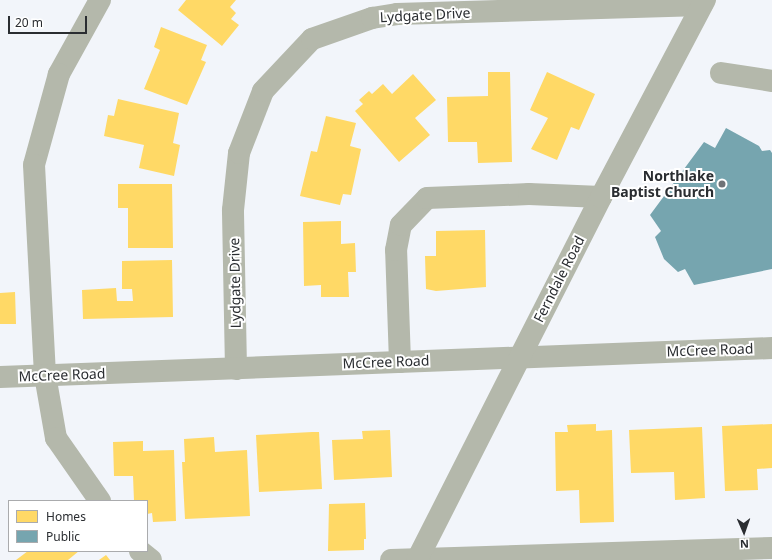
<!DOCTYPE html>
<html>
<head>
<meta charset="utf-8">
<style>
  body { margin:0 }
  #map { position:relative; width:772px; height:560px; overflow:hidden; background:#f2f5fa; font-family:"Noto Sans",sans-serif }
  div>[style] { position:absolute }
  .homes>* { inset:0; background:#ffd966 }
  .public>* { inset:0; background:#76a5af }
  .minor>* { height:22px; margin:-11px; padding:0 11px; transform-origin:11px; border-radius:11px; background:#b4b8ab }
  .dots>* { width:11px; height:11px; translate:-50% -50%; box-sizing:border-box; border:2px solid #fff; border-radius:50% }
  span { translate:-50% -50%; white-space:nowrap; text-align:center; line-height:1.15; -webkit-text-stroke:4px #fff; paint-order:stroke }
  .street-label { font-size:14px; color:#2a2d31 }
  .poi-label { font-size:14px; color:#2a2d31; font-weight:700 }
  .right { translate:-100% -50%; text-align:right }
  .legend { position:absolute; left:8px; top:500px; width:140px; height:52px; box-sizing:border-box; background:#fff; border:1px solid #aaabad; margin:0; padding:5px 7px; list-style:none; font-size:12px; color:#2a2d31 }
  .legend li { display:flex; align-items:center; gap:8px; height:20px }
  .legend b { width:20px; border:1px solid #aaabad }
  .north { position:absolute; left:724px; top:512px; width:40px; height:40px; -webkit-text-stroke:3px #fff; paint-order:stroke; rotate:178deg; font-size:11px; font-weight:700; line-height:16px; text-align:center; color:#2a2d31 }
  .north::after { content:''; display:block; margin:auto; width:14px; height:18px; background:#2a2d31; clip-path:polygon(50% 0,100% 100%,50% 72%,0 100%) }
  .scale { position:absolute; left:8px; top:16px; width:79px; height:18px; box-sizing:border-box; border:2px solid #2a2d31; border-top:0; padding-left:5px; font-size:12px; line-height:14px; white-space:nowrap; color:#2a2d31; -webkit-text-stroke:3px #fff; paint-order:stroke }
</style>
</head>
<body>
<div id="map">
  <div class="homes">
    <i style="clip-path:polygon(186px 0,236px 0,230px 7px,236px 13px,231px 19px,239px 25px,222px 46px,178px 10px)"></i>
    <i style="clip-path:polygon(161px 27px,207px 45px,201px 60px,206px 62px,187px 105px,144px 89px,160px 50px,154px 47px)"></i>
    <i style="clip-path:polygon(488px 72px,510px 72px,512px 162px,478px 163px,477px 142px,448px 142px,447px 97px,488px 96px)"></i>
    <i style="clip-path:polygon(547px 72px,595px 94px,579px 130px,571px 127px,557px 160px,531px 149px,548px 118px,530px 110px)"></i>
    <i style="clip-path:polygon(413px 74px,436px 100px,415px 118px,430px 135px,399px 162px,355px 111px,363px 104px,359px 100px,369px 91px,372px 94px,383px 84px,392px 94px)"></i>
    <i style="clip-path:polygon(118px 99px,179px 113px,173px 143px,180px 145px,174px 176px,139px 168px,144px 145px,104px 136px,108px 115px,114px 116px)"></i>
    <i style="clip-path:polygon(326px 116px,356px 123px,350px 146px,361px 149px,351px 195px,343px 194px,340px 205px,300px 196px,311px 151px,317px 152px)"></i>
    <i style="clip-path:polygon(118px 184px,172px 184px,173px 248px,128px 248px,128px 208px,118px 208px)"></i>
    <i style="clip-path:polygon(341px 221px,341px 244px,355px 243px,356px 272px,348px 272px,349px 297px,321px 297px,321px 285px,304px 286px,303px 222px)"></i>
    <i style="clip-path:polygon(485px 230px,486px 287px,436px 291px,426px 289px,425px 256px,436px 256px,436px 231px)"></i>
    <i style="clip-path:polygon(172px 260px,173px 317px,83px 319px,82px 290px,116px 288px,117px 301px,133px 301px,132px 289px,122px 289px,122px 261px)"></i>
    <i style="clip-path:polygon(15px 292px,16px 324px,0 324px,0 293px)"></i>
    <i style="clip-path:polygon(596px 424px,596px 431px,612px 430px,614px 522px,580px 523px,579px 490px,556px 491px,555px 432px,568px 432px,567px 425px)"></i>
    <i style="clip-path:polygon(772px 424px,772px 468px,757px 469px,758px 490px,725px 491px,722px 426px)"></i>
    <i style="clip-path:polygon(702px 427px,705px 498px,675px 500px,674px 472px,631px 473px,629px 430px)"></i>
    <i style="clip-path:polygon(390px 430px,392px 477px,334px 480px,332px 440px,363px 439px,362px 431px)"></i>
    <i style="clip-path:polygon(312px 432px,319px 432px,322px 489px,259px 492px,256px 435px)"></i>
    <i style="clip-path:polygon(214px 437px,215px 452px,247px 450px,250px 516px,185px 519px,182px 462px,185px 462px,184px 439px)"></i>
    <i style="clip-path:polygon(143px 441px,143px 451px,174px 450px,176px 521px,153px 522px,152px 513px,147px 514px,147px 501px,134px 501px,133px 476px,114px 476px,113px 442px)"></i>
    <i style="clip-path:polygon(365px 503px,366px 539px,364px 539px,364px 550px,328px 551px,329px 504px)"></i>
    <i style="clip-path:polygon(28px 551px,79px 551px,68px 560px,16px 560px)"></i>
    <i style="clip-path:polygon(106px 555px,110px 560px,99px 560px)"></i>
  </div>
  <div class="public">
    <i style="clip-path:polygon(726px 128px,759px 146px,762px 151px,770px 150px,772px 153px,772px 269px,694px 285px,685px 269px,678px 272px,664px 259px,655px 237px,661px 231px,650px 215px,704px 142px,715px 148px)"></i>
  </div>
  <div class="minor">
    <i style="left:100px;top:0;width:85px;rotate:119deg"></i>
    <i style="left:59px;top:74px;width:94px;rotate:105.4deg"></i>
    <i style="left:34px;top:165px;width:210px;rotate:87deg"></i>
    <i style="left:45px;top:375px;width:64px;rotate:80.1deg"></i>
    <i style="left:56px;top:438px;width:77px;rotate:55.1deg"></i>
    <i style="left:721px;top:73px;width:52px;rotate:8.9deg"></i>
    <i style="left:400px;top:362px;width:112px;rotate:-92deg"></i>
    <i style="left:396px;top:250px;width:25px;rotate:-79deg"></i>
    <i style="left:401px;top:225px;width:37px;rotate:-46deg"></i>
    <i style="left:427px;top:198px;width:102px;rotate:-2.2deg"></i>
    <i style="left:529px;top:194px;width:72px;rotate:2.4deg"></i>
    <i style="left:236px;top:369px;width:159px;rotate:-91.1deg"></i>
    <i style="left:233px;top:210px;width:57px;rotate:-84deg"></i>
    <i style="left:239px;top:153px;width:66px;rotate:-68.8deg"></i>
    <i style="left:263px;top:91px;width:71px;rotate:-46.7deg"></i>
    <i style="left:312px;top:39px;width:64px;rotate:-19.3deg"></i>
    <i style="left:372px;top:18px;width:25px;rotate:-9deg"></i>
    <i style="left:397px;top:14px;width:305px;rotate:-1.7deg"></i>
    <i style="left:0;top:377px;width:773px;rotate:-2.15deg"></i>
    <i style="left:140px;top:551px;width:14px;rotate:39deg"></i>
    <i style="left:391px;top:560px;width:381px;rotate:-1.8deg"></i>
    <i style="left:417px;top:560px;width:407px;rotate:-63.1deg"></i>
    <i style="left:601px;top:197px;width:223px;rotate:-62.2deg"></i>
  </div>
  <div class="dots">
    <i style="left:722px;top:184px;background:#707377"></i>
  </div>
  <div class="street-label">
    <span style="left:425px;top:15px;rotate:-3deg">Lydgate Drive</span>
    <span style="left:559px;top:279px;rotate:-63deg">Ferndale Road</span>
    <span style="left:235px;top:283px;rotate:-91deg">Lydgate Drive</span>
    <span style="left:710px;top:350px;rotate:-2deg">McCree Road</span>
    <span style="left:386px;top:362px;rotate:-2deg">McCree Road</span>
    <span style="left:62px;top:375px;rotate:-2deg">McCree Road</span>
  </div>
  <div class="poi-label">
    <span class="right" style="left:714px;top:184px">Northlake<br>Baptist Church</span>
  </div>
  <ul class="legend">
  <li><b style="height:11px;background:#ffd966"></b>Homes</li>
  <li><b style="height:11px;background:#76a5af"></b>Public</li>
  </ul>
  <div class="north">N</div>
  <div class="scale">20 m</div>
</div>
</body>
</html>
